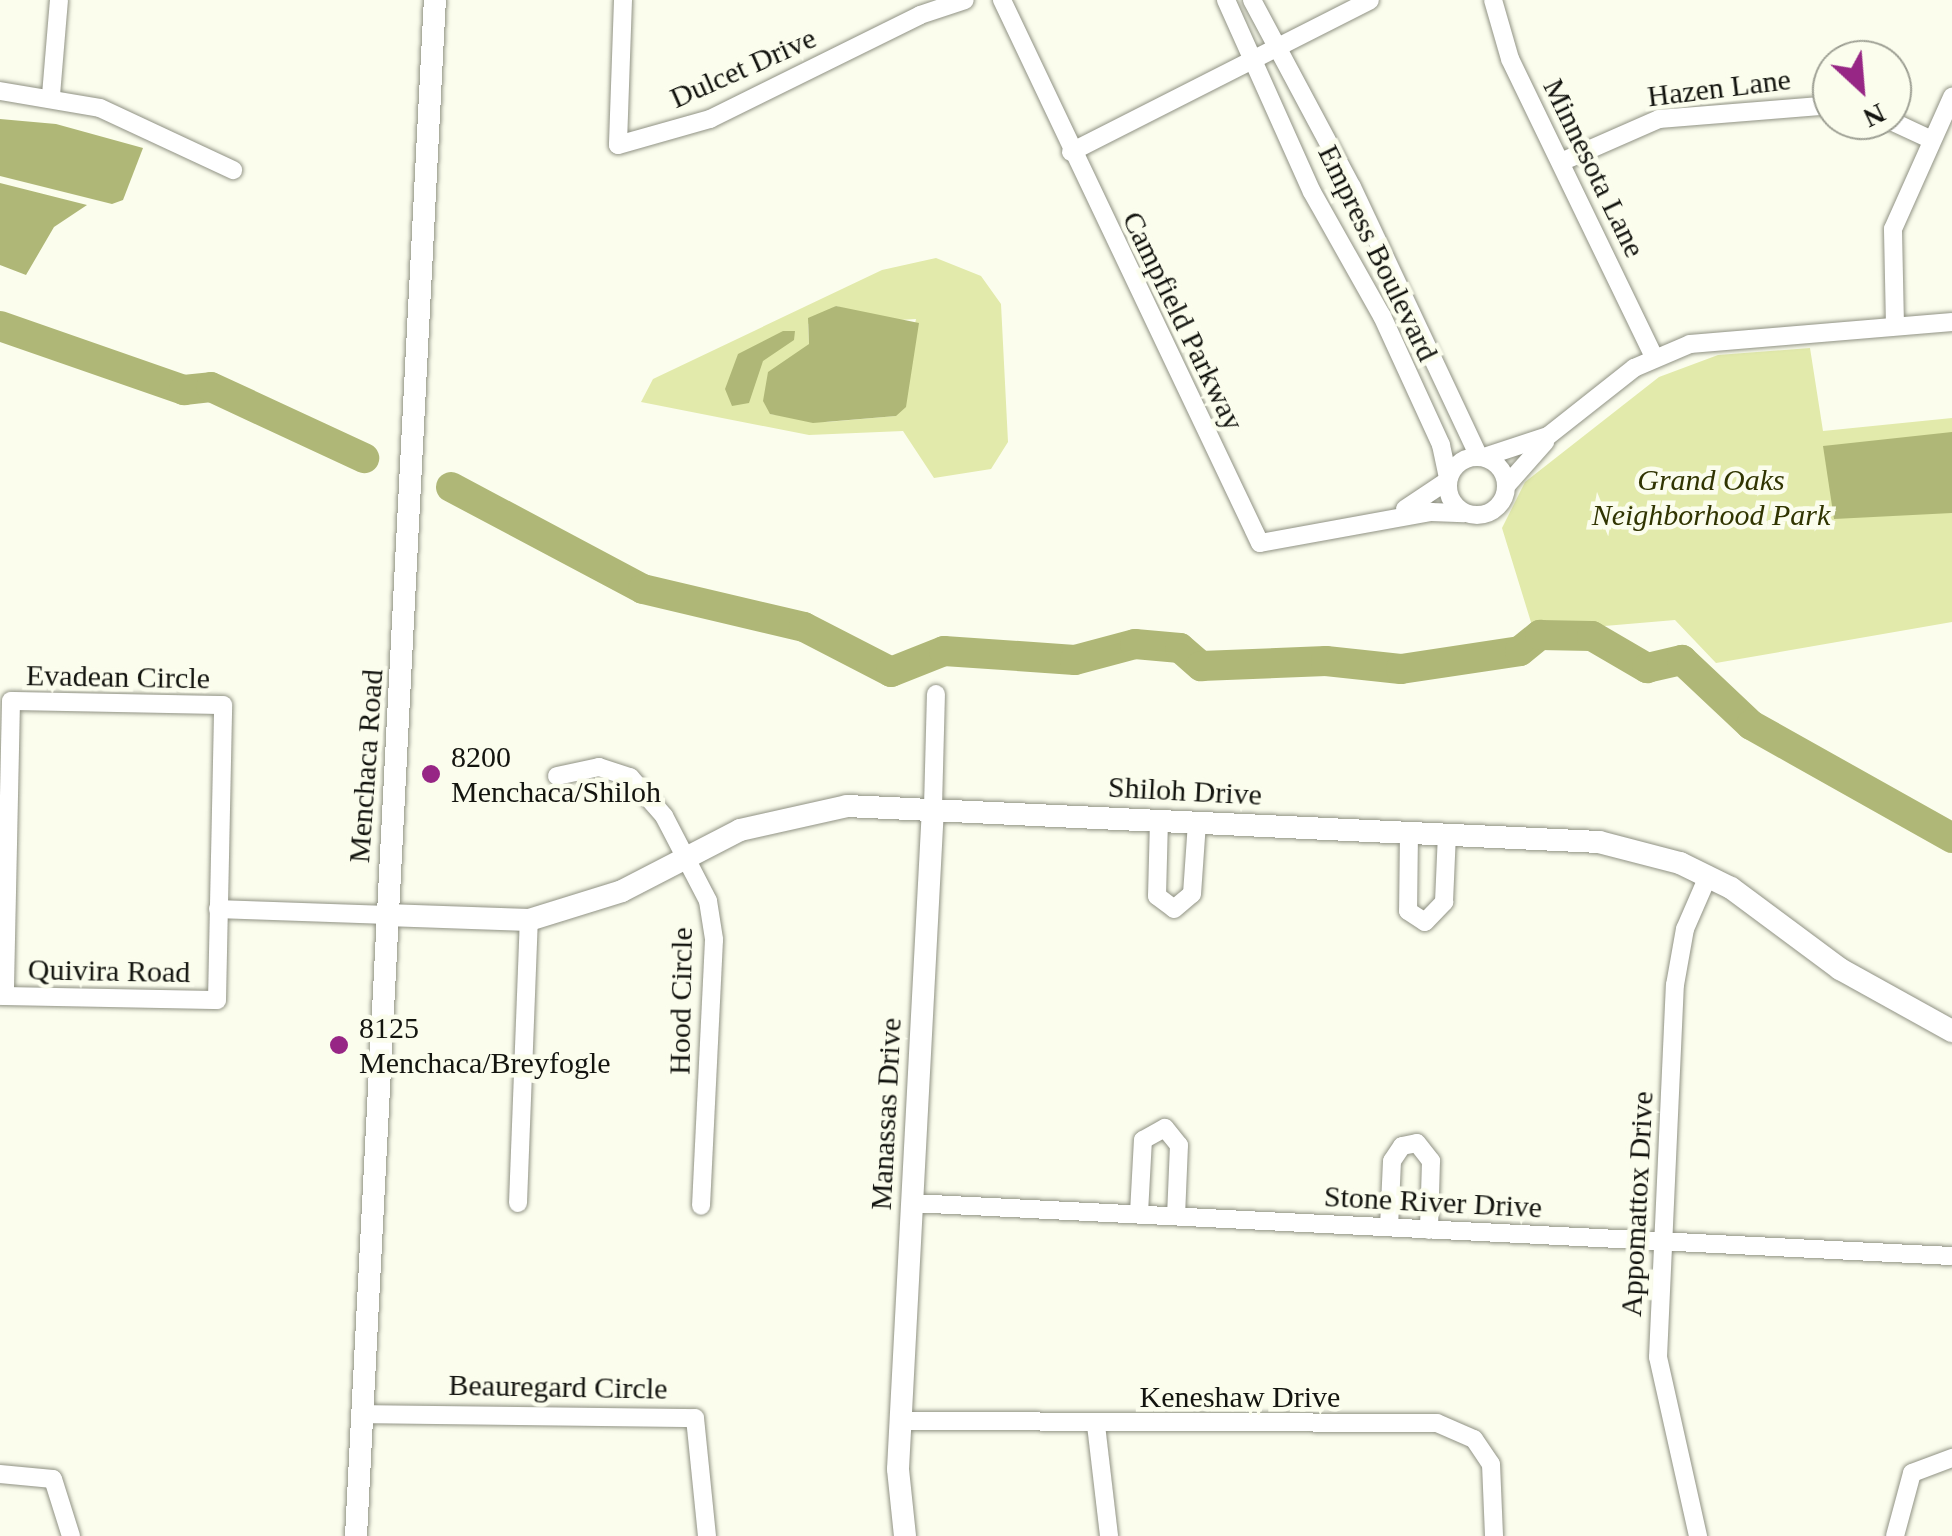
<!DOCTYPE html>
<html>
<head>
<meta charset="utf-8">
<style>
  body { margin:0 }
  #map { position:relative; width:1952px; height:1536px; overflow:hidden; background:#fbfded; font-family:"Times New Roman",serif }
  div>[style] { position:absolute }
  .green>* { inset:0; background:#e2eaab }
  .water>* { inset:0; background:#afb777 }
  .river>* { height:30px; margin:-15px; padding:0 15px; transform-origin:15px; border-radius:15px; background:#afb777 }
  .roads { filter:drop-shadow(0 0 2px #909284) drop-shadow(0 0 2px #909284) }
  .street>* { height:18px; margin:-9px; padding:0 9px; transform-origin:9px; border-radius:9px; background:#fff }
  .street>.ring { margin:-9px; padding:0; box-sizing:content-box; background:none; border:18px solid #fff; border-radius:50% }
  .secondary>* { height:22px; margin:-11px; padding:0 11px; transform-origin:11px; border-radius:11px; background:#fff }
  .dots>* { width:28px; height:28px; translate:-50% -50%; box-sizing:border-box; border:5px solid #fbfded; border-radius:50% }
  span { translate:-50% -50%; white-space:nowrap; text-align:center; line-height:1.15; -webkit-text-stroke:9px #fbfded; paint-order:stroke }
  .street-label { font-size:30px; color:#13140f }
  .park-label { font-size:30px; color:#303401; font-style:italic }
  .poi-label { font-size:30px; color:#13140f }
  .left { translate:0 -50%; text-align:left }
  .north { position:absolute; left:1812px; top:40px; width:100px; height:100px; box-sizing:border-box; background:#fbfded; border:2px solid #9ea094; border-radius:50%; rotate:154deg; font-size:28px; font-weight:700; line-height:40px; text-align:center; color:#13140f }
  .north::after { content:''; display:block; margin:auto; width:35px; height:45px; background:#972685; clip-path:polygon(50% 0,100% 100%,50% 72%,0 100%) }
</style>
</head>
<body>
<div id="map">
  <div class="green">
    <i style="clip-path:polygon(evenodd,936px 258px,981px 276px,1001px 304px,1008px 442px,991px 469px,934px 478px,903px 431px,809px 435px,641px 402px,653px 379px,882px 270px,936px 258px,836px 306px,883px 321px,916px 319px,896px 416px,827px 422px,770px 414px,809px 344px,808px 324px,836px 306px)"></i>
    <i style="clip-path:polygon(1810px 348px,1823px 431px,1952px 418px,1952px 622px,1716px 663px,1675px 620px,1534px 632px,1502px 528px,1525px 482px,1659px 377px,1718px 355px)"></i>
  </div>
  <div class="water">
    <i style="clip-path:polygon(0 119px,56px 124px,143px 148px,123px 200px,112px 204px,0 176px)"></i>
    <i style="clip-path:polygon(0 183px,87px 205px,54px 227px,26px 275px,0 265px)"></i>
    <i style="clip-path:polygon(836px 306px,919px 323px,906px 407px,896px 416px,813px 423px,770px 414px,763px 401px,768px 372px,809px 344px,808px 318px)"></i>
    <i style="clip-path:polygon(783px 331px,795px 331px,794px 340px,763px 361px,749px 403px,732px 406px,725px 389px,738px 354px)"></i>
    <i style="clip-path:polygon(1952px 432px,1952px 513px,1834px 519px,1823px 446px)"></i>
  </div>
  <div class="river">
    <i style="left:0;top:326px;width:195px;rotate:19.2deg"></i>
    <i style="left:184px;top:390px;width:27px;rotate:-6deg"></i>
    <i style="left:211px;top:387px;width:169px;rotate:24.9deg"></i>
    <i style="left:451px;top:487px;width:217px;rotate:28deg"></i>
    <i style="left:643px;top:589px;width:165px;rotate:13.3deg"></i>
    <i style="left:804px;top:627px;width:98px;rotate:27.3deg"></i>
    <i style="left:891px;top:672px;width:57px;rotate:-21.6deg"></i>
    <i style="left:944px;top:651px;width:131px;rotate:3.9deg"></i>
    <i style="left:1075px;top:660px;width:62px;rotate:-14.9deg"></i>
    <i style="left:1135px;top:644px;width:45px;rotate:5.1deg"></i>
    <i style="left:1180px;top:648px;width:28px;rotate:41deg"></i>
    <i style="left:1201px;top:666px;width:125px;rotate:-2.3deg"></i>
    <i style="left:1326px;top:661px;width:75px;rotate:6.1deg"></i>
    <i style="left:1401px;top:669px;width:120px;rotate:-8.6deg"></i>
    <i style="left:1520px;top:651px;width:26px;rotate:-39deg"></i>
    <i style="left:1540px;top:635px;width:52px;rotate:1.1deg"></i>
    <i style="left:1592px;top:636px;width:64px;rotate:30.2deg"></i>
    <i style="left:1647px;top:668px;width:36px;rotate:-13deg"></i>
    <i style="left:1682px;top:660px;width:95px;rotate:43.3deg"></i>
    <i style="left:1751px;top:725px;width:231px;rotate:29.3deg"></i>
  </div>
  <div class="roads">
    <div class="street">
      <i style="left:623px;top:0;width:145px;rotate:92deg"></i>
      <i style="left:618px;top:145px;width:96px;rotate:-15.8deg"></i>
      <i style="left:710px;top:119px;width:234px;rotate:-26.3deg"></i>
      <i style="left:920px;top:15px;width:47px;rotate:-18.4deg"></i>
      <i style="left:1002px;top:0;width:601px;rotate:64.59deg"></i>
      <i style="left:1260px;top:543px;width:174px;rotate:-10.3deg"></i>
      <i style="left:1431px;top:512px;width:33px;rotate:2deg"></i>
      <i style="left:1226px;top:0;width:210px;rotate:65.9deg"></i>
      <i style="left:1312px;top:192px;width:142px;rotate:60.6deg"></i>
      <i style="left:1382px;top:316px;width:142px;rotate:65.4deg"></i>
      <i style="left:1441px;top:445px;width:35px;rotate:78deg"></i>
      <i style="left:1252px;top:0;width:212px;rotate:61.9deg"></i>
      <i style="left:1352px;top:187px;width:298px;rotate:64.8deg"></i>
      <i style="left:1493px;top:0;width:61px;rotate:73.9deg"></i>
      <i style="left:1510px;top:59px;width:331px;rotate:64.2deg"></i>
      <i style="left:0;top:91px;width:101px;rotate:9.6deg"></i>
      <i style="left:100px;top:108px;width:147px;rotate:25deg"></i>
      <i style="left:51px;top:95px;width:95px;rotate:-85.2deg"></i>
      <i style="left:1889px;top:120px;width:47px;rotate:24.9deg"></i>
      <i style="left:1071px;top:152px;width:335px;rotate:-26.9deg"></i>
      <i style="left:1561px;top:162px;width:107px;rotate:-23.7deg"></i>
      <i style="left:1659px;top:119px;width:174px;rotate:-4.6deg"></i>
      <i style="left:1895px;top:326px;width:97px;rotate:-91.2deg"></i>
      <i style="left:1893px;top:229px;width:145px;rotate:-65.9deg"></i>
      <i class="ring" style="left:1448px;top:457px;width:40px;height:40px"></i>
      <i style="left:1484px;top:457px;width:67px;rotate:-18.2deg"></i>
      <i style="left:1548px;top:436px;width:110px;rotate:-38.3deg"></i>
      <i style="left:1634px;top:368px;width:61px;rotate:-23.2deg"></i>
      <i style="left:1690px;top:344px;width:263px;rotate:-4.8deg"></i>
      <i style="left:1506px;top:486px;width:59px;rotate:-48.4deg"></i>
      <i style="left:1405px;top:509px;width:50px;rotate:-33.7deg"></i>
      <i style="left:557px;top:776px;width:43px;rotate:-12.1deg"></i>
      <i style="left:599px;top:767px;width:33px;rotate:18deg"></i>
      <i style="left:630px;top:777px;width:52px;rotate:48.9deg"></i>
      <i style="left:664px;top:816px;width:96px;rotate:62.6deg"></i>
      <i style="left:708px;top:901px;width:39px;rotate:81deg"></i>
      <i style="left:714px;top:940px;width:266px;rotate:92.8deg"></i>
      <i style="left:933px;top:807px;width:113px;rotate:-88.5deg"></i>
      <i style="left:1159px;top:820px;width:76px;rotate:91.5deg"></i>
      <i style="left:1157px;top:896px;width:21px;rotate:37deg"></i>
      <i style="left:1174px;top:909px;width:23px;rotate:-40deg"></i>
      <i style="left:1192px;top:894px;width:71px;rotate:-86deg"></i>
      <i style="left:1409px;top:833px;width:78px;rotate:90.7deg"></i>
      <i style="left:1408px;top:911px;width:20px;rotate:33deg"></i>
      <i style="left:1425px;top:922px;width:28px;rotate:-46deg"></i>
      <i style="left:1444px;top:902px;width:68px;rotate:-87.5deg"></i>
      <i style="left:218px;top:909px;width:168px;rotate:2deg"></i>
      <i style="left:0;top:996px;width:217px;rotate:1.1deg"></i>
      <i style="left:217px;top:1000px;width:295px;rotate:-88.8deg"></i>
      <i style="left:223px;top:705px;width:212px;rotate:-178.9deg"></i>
      <i style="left:11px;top:701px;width:295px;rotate:91.2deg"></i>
      <i style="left:518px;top:1203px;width:283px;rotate:-87.8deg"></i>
      <i style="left:912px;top:1203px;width:1041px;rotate:2.92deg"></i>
      <i style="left:1139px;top:1213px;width:73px;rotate:-86.9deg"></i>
      <i style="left:1143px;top:1140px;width:25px;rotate:-29deg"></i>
      <i style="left:1165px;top:1128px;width:22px;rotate:51deg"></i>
      <i style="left:1179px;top:1145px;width:71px;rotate:92.4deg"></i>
      <i style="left:1389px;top:1227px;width:66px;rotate:-87.4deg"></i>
      <i style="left:1392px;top:1161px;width:18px;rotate:-56deg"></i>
      <i style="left:1402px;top:1146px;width:15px;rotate:-11deg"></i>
      <i style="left:1417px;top:1143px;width:23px;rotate:52deg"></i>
      <i style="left:1431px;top:1161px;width:69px;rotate:91.7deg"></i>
      <i style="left:362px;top:1414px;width:333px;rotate:0.7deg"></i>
      <i style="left:695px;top:1418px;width:119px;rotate:84.2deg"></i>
      <i style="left:900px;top:1421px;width:537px;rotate:0.21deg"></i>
      <i style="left:1437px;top:1423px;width:40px;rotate:23.4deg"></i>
      <i style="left:1474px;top:1439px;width:30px;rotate:56deg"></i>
      <i style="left:1491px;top:1464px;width:72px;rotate:87.6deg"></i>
      <i style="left:1096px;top:1425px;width:112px;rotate:83.3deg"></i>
      <i style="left:0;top:1474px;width:53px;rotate:5.4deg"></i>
      <i style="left:53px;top:1479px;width:60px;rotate:72.5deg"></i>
      <i style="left:1698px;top:1536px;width:183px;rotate:-102.6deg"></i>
      <i style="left:1658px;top:1357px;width:372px;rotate:-87.4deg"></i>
      <i style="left:1675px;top:985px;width:57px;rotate:-79.9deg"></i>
      <i style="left:1685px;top:929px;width:58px;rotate:-66.5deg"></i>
      <i style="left:1895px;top:1536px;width:65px;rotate:-74.9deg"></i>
      <i style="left:1912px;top:1473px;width:43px;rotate:-20.6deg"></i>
    </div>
    <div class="secondary">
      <i style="left:386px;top:915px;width:143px;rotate:2deg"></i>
      <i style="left:529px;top:920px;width:97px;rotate:-17.3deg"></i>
      <i style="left:622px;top:891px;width:133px;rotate:-27.3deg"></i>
      <i style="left:740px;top:830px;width:110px;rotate:-12.6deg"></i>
      <i style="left:847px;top:806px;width:753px;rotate:2.74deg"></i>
      <i style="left:1599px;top:842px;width:84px;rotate:14.5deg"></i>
      <i style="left:1680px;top:863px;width:57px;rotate:26.1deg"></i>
      <i style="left:1731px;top:888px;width:136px;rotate:36.6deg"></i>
      <i style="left:1840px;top:969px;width:128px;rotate:29deg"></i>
      <i style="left:356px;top:1536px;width:1538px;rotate:-87.06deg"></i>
      <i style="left:905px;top:1536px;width:67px;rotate:-96deg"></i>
      <i style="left:898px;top:1469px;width:663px;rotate:-86.97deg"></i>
    </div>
  </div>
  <div class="dots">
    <i style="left:431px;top:774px;background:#972685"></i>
    <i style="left:339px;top:1045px;background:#972685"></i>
  </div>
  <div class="street-label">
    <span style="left:743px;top:68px;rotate:-24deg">Dulcet Drive</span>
    <span style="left:1719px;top:88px;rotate:-7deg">Hazen Lane</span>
    <span style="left:1594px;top:168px;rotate:64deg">Minnesota Lane</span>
    <span style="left:1378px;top:253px;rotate:64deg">Empress Boulevard</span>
    <span style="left:1183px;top:321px;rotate:64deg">Campfield Parkway</span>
    <span style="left:118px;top:677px;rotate:1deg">Evadean Circle</span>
    <span style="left:366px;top:766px;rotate:-86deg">Menchaca Road</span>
    <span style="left:1185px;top:791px;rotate:3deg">Shiloh Drive</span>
    <span style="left:109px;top:971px;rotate:1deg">Quivira Road</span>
    <span style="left:681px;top:1001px;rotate:-89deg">Hood Circle</span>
    <span style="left:886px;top:1114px;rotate:-87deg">Manassas Drive</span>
    <span style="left:1433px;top:1202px;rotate:3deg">Stone River Drive</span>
    <span style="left:1637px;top:1204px;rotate:-87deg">Appomattox Drive</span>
    <span style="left:558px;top:1387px;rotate:1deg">Beauregard Circle</span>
    <span style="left:1240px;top:1397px">Keneshaw Drive</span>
  </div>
  <div class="park-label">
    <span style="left:1711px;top:497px">Grand Oaks<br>Neighborhood Park</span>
  </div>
  <div class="poi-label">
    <span class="left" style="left:451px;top:774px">8200<br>Menchaca/Shiloh</span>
    <span class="left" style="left:359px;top:1045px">8125<br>Menchaca/Breyfogle</span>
  </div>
  <div class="north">N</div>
</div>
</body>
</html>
